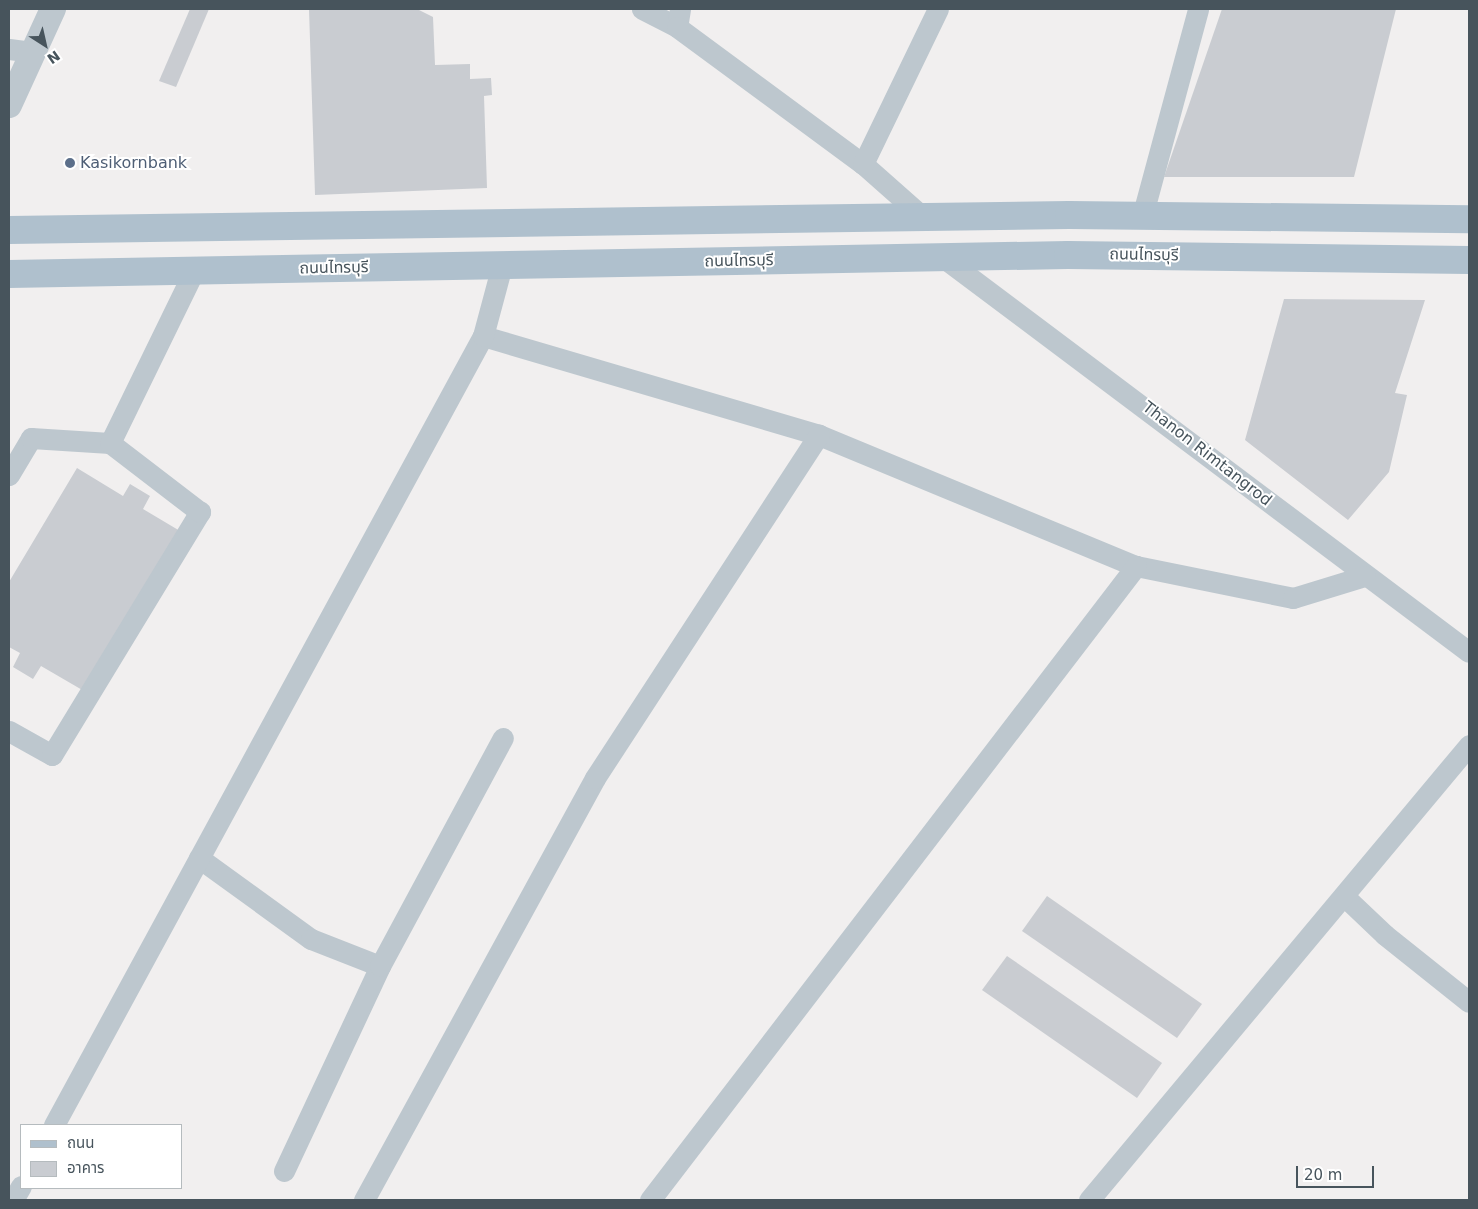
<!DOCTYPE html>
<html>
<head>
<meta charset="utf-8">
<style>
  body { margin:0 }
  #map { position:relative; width:1478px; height:1209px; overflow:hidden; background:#f1efef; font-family:"DejaVu Sans","Noto Sans Thai",sans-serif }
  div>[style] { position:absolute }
  .building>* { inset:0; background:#c9ccd1 }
  .minor>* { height:21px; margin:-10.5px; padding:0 10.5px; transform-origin:10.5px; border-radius:10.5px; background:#bdc7ce }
  .tertiary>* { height:26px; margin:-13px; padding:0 13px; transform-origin:13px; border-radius:13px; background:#bdc7ce }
  .primary>* { height:28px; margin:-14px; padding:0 14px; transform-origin:14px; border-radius:14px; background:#afc0cd }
  .dots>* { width:14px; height:14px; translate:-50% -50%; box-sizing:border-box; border:2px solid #fff; border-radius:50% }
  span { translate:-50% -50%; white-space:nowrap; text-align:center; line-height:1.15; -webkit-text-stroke:4px #fff; paint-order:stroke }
  .service-label { font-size:16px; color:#4e5e75 }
  .left { translate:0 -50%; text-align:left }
  .street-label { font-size:16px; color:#47545c }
  .frame { position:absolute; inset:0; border:10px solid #47545c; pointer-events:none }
  .legend { position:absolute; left:20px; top:1124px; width:162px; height:65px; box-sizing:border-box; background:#fff; border:1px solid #b5bbbe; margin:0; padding:6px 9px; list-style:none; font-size:15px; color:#47545c }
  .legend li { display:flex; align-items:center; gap:10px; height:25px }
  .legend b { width:25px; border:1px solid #b5bbbe }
  .north { position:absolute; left:20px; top:20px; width:50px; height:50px; -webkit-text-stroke:4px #fff; paint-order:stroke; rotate:145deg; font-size:14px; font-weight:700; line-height:20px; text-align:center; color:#47545c }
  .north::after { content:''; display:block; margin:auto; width:18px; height:22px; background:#47545c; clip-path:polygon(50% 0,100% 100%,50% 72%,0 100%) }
  .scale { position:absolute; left:1296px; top:1166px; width:78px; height:22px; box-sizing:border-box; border:2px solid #47545c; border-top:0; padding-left:6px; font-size:15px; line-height:18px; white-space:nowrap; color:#47545c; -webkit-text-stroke:4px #fff; paint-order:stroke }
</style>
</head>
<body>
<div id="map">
  <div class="building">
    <i style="clip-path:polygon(190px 9px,209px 9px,176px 87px,159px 81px)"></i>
    <i style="clip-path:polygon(309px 9px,417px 9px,433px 17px,435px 65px,470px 64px,470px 79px,491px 78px,492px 95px,484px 96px,487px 188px,315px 195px)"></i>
    <i style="clip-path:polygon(1222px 9px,1396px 9px,1354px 177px,1164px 177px)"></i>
    <i style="clip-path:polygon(1284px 299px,1425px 300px,1395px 393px,1407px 395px,1389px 472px,1348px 520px,1245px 440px)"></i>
    <i style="clip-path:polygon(77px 468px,123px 496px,130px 484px,150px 496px,143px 509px,180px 531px,84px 691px,41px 666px,33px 679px,13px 667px,20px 653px,9px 647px,9px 582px)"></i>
    <i style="clip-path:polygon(1047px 896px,1202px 1004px,1177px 1038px,1022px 931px)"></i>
    <i style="clip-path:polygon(1007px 956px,1162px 1063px,1137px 1098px,982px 990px)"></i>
  </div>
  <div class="minor">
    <i style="left:642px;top:9px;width:39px;rotate:27deg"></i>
    <i style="left:680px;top:9px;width:18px;rotate:99deg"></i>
    <i style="left:677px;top:27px;width:231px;rotate:36.4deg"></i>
    <i style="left:863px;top:164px;width:80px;rotate:41.5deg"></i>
    <i style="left:9px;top:49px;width:25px;rotate:7deg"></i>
    <i style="left:863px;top:164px;width:172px;rotate:-64.2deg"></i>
    <i style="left:1142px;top:217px;width:215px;rotate:-74.9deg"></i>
    <i style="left:944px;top:258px;width:656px;rotate:36.89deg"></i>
    <i style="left:483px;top:336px;width:350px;rotate:16.4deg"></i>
    <i style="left:819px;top:435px;width:343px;rotate:22.5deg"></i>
    <i style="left:1136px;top:566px;width:160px;rotate:11.5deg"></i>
    <i style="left:1293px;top:598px;width:75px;rotate:-17deg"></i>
    <i style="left:9px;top:475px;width:43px;rotate:-59.3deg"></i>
    <i style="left:31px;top:438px;width:79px;rotate:3.6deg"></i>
    <i style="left:9px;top:731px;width:49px;rotate:29.2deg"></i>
    <i style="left:52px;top:755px;width:285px;rotate:-58.7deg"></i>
    <i style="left:200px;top:512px;width:113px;rotate:-142.5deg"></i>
    <i style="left:110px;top:443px;width:191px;rotate:-64deg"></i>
    <i style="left:199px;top:858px;width:138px;rotate:35.9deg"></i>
    <i style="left:311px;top:939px;width:74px;rotate:21.4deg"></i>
    <i style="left:1345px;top:897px;width:55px;rotate:43.5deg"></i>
    <i style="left:1385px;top:935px;width:107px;rotate:38.6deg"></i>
    <i style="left:54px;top:1125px;width:898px;rotate:-61.47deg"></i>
    <i style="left:483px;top:336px;width:73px;rotate:-75deg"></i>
    <i style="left:284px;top:1171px;width:226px;rotate:-64.9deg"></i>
    <i style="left:380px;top:966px;width:259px;rotate:-61.7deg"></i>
    <i style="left:13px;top:1200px;width:16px;rotate:-60deg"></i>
    <i style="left:364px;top:1200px;width:481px;rotate:-61.3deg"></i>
    <i style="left:595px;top:778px;width:410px;rotate:-56.9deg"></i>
    <i style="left:650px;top:1200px;width:799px;rotate:-52.53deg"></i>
    <i style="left:1089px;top:1200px;width:593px;rotate:-50.13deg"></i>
  </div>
  <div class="tertiary">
    <i style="left:9px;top:105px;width:106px;rotate:-65.4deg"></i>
  </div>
  <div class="primary">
    <i style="left:9px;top:230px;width:1060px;rotate:-0.81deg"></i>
    <i style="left:1069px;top:215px;width:400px;rotate:0.6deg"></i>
    <i style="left:9px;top:274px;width:1059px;rotate:-1.03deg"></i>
    <i style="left:1068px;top:255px;width:401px;rotate:0.7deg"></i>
  </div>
  <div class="dots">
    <i style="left:70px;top:163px;background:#5c6f8a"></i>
  </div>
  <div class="service-label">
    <span class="left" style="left:80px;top:163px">Kasikornbank</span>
  </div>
  <div class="street-label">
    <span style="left:1144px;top:255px;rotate:1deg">ถนนไทรบุรี</span>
    <span style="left:739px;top:261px;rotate:-1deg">ถนนไทรบุรี</span>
    <span style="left:334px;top:268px;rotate:-1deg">ถนนไทรบุรี</span>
    <span style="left:1207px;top:454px;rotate:38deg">Thanon Rimtangrod</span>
  </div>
  <div class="frame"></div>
  <ul class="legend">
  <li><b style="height:6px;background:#afc0cd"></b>ถนน</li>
  <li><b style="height:14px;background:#c9ccd1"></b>อาคาร</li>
  </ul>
  <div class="north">N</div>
  <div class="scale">20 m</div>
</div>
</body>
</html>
